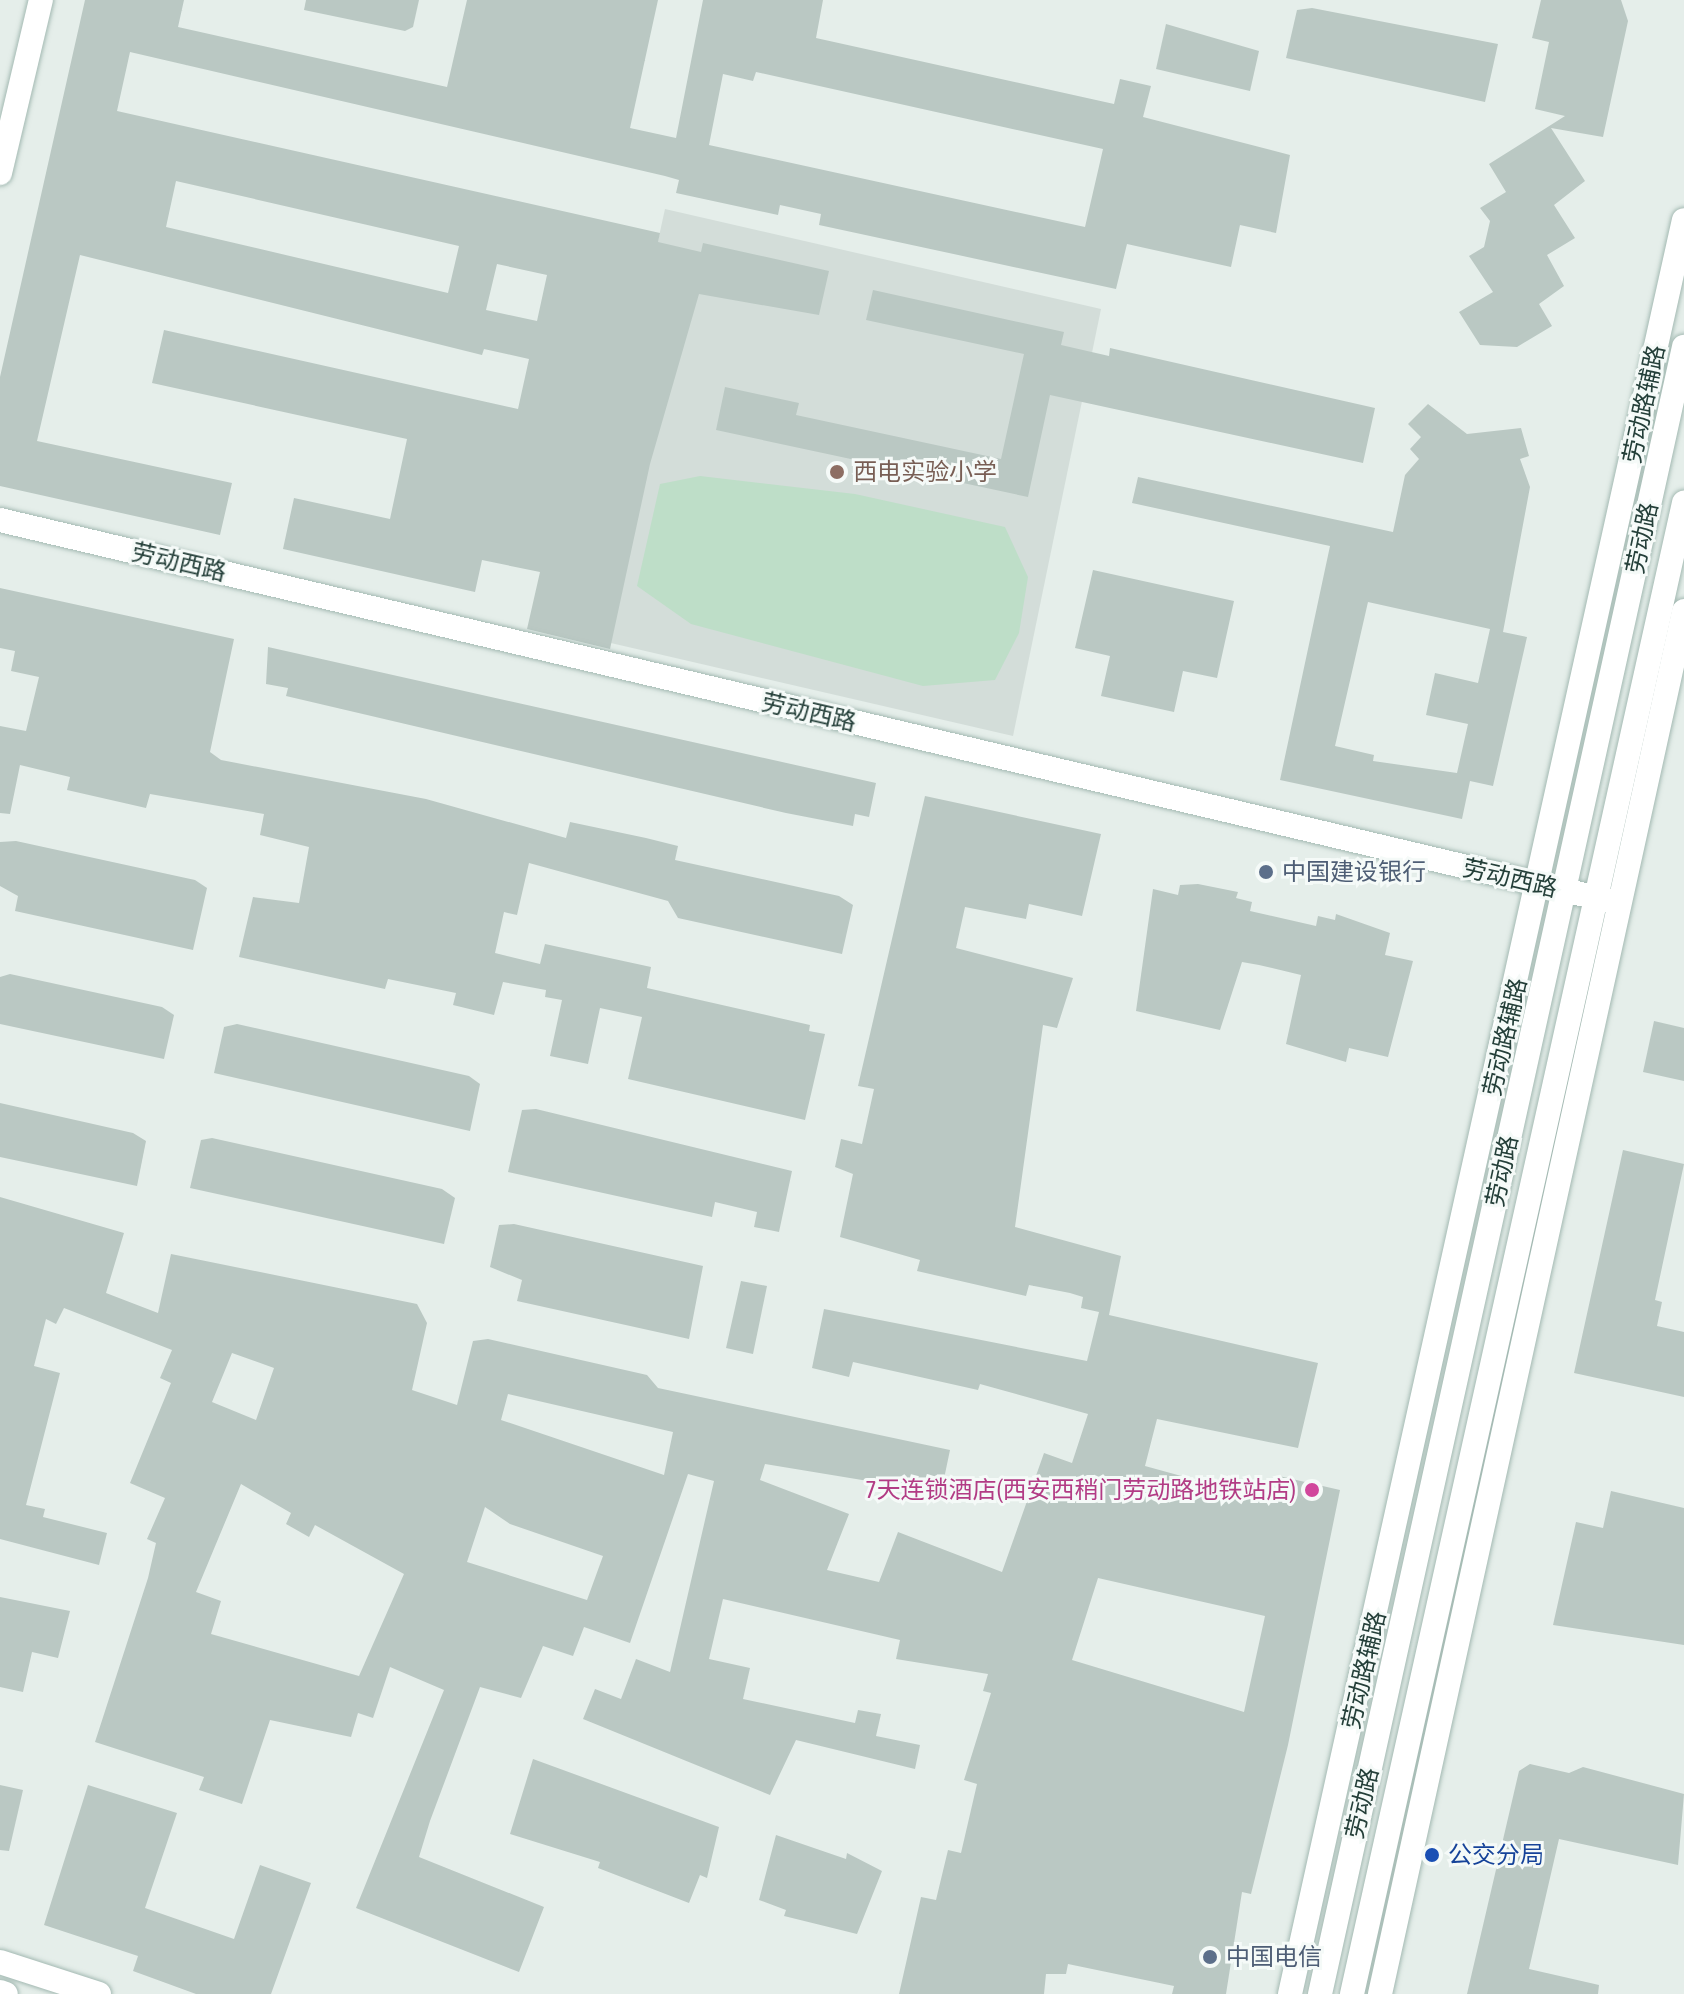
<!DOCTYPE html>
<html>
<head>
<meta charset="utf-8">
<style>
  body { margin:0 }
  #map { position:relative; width:1684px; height:1994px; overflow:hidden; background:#e5eeea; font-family:"Asap Condensed","Noto Sans SC",sans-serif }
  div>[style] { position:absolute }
  .built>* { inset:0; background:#d3ddd9 }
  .green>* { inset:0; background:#bedec8 }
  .building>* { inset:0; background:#bac8c3 }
  .roads { filter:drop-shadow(0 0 2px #a3b9b2) drop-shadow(0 0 2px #a3b9b2) }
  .secondary>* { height:24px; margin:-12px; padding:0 12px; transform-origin:12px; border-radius:12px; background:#fff }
  .dots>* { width:22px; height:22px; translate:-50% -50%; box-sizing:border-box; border:4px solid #f5faf8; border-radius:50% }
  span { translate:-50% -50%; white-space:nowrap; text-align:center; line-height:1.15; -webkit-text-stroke:6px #f5faf8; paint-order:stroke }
  .street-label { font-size:24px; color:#243f39 }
  .education-label { font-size:24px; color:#785e54 }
  .left { translate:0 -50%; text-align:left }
  .service-label { font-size:24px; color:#4e5e75 }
  .hotel-label { font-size:24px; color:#b23c85 }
  .right { translate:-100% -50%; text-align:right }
  .transit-label { font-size:24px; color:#164399 }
</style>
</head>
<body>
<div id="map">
  <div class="built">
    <i style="clip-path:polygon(665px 209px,1101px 309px,1013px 736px,572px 634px)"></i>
  </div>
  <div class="green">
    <i style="clip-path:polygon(700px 476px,855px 494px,1005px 527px,1028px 577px,1019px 633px,995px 680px,923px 686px,691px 624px,637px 586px,660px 484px)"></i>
  </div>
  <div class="building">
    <i style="clip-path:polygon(evenodd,85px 0,184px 0,178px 27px,447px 87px,467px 0,658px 0,630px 128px,676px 138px,703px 0,823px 0,816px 38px,1114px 104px,1120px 79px,1151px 86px,1143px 117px,1290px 155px,1276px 233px,1240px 225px,1231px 267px,1127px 244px,1116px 289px,819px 225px,821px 214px,780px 205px,778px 215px,676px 193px,679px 180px,665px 176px,130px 52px,117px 111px,660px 233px,658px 242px,701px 252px,703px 243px,829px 271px,819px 315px,699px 294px,650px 464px,610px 649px,527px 629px,540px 572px,482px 560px,475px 592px,283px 549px,294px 498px,390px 519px,407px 439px,152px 383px,164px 330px,518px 409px,529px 359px,484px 349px,482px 355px,80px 255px,37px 441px,232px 483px,220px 535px,0 486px,0 377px,85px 0,756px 72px,1103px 149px,1085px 227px,709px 145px,723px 74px,753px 81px,756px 72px,85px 0,176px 181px,459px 246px,448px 293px,166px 227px,176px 181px,85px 0,497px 264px,547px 275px,537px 321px,486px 310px,497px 264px)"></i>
    <i style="clip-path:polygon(306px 0,419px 0,413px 27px,405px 31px,304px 10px)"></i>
    <i style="clip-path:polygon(1541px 0,1621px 0,1628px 21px,1603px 137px,1551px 128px,1585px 181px,1554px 205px,1575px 238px,1547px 255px,1564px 286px,1539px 304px,1552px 326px,1517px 347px,1480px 345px,1459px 312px,1493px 292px,1469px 256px,1484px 247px,1490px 221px,1480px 208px,1506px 192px,1489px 164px,1565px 116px,1535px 109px,1549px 42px,1532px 38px)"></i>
    <i style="clip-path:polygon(1312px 8px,1498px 44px,1485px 102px,1286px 58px,1297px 10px)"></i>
    <i style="clip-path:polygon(1166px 24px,1259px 51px,1250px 91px,1156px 69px)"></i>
    <i style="clip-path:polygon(873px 290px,1064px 332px,1061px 345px,1109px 356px,1110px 348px,1375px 408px,1363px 463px,1050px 395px,1028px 497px,716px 430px,725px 387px,799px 403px,796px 415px,1001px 459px,1024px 354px,866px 320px)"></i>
    <i style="clip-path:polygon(evenodd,1428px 404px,1467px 434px,1521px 428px,1529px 456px,1520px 459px,1530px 487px,1503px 632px,1527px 637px,1493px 786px,1470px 781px,1462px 819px,1280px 780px,1330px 546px,1132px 503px,1138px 477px,1393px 532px,1405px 475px,1419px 459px,1410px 449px,1421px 437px,1408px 424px,1428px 404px,1368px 602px,1490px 629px,1478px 683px,1435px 673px,1426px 715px,1468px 724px,1457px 773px,1373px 761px,1374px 755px,1335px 746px,1368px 602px)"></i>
    <i style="clip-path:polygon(1093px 570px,1234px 601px,1217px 678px,1183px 671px,1174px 712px,1101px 696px,1110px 656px,1075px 648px)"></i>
    <i style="clip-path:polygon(0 588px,234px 639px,210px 752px,221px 760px,426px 799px,566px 838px,570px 822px,646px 838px,678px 846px,675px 860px,839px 896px,853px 905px,842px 954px,678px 918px,668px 901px,529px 863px,517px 915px,504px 912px,495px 953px,540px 964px,545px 944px,651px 967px,647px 988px,810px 1025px,809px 1031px,825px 1034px,805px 1120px,628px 1079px,642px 1017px,600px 1008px,588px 1064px,550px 1056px,562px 1000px,545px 997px,546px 990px,503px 982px,494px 1015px,453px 1005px,456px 993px,388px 979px,385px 989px,239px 957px,253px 897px,299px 903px,309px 847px,260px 835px,264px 814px,150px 794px,146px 808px,67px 790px,70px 777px,20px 765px,10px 814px,0 813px,0 726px,26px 731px,39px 677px,11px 671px,15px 651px,0 648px)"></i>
    <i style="clip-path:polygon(268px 647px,876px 783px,869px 817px,855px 814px,853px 826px,786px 813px,286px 696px,288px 688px,266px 684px)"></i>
    <i style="clip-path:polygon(evenodd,925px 796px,1101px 834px,1082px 916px,1029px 904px,1026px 919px,965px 907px,956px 948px,1073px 978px,1057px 1028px,1043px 1025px,1015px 1227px,1121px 1256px,1109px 1315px,1318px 1363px,1298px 1448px,1157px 1419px,1145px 1466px,1265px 1499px,1267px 1491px,1275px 1493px,1279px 1476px,1340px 1490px,1288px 1745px,1251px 1894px,1242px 1892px,1226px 1994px,1172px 1994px,1174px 1986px,1068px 1964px,1066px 1974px,1046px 1974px,1044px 1994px,899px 1994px,921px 1897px,936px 1900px,948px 1850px,961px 1853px,977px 1784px,964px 1780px,991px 1693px,983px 1691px,988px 1674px,896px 1659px,900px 1640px,723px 1599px,709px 1659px,750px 1668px,743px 1699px,855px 1723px,858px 1710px,881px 1714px,876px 1736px,920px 1745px,915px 1769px,796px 1740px,770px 1795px,583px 1719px,595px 1689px,621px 1699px,636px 1659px,670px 1672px,714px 1481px,688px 1474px,630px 1643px,584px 1627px,573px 1656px,543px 1646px,521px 1698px,480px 1687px,430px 1821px,419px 1857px,544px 1907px,519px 1972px,356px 1908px,444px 1690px,390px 1667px,373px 1718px,358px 1713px,351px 1737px,270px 1720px,242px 1804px,199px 1790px,204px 1777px,95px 1742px,148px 1578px,156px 1543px,147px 1539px,165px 1498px,130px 1483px,171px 1383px,160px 1378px,172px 1350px,64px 1308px,56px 1324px,46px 1319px,34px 1366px,60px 1373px,26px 1505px,45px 1509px,43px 1517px,107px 1533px,99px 1565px,0 1539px,0 1197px,124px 1233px,106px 1293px,158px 1313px,171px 1254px,417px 1304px,427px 1323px,412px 1390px,457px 1405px,473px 1341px,488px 1339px,647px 1375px,658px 1388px,950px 1450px,941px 1493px,765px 1464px,760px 1480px,849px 1514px,827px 1570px,879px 1582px,898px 1532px,1002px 1572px,1044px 1453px,1072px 1463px,1088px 1414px,980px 1384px,978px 1390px,853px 1362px,849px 1377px,812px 1368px,824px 1309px,1087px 1361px,1099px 1312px,1081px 1308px,1083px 1297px,1070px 1293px,1029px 1285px,1026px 1296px,917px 1271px,920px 1260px,840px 1237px,853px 1174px,835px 1167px,841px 1139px,862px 1144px,874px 1089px,858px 1086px,925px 796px,232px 1353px,274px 1368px,256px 1420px,212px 1402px,232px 1353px,925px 796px,508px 1394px,673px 1432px,664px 1475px,501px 1420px,508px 1394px,925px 796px,241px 1484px,291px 1513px,286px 1524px,309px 1537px,315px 1525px,404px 1574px,359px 1676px,211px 1634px,221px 1601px,196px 1592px,241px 1484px,925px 796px,485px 1507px,510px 1524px,603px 1556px,587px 1600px,467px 1562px,485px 1507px,925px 796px,1098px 1578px,1265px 1616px,1244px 1712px,1072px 1660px,1098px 1578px)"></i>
    <i style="clip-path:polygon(16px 841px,195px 880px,207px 888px,193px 950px,15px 911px,18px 896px,0 886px,0 842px)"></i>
    <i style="clip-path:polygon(1198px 884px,1238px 892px,1236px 898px,1252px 902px,1250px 911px,1316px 926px,1318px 916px,1335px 920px,1336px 914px,1390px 933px,1385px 955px,1413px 961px,1388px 1057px,1349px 1048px,1346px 1062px,1286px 1044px,1301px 975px,1259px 965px,1242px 962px,1220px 1030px,1136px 1011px,1153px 889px,1178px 895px,1180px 885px)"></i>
    <i style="clip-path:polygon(10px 974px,162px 1007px,174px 1015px,164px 1059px,0 1024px,0 977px)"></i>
    <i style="clip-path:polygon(1654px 1021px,1684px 1028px,1684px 1081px,1643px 1072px)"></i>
    <i style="clip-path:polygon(237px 1024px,469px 1076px,480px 1084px,470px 1131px,214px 1073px,224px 1027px)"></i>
    <i style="clip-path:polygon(0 1103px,133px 1133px,146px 1141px,137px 1186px,0 1157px)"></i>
    <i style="clip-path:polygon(536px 1109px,792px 1171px,779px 1232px,754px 1227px,757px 1212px,715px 1202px,712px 1217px,508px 1172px,522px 1110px)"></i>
    <i style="clip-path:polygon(212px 1138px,442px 1189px,455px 1198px,444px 1244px,190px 1188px,201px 1140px)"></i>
    <i style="clip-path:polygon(1623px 1150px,1684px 1164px,1655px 1300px,1662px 1302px,1657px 1326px,1684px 1332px,1684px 1397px,1574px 1373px)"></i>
    <i style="clip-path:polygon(514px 1224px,703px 1266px,689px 1339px,517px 1301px,522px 1280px,490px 1267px,499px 1225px)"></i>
    <i style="clip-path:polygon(741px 1281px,767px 1286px,753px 1354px,726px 1348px)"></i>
    <i style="clip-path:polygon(1611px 1491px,1684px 1508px,1684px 1645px,1553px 1625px,1576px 1522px,1603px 1528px)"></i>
    <i style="clip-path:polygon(0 1597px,70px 1611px,58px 1658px,32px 1652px,23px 1692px,0 1687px)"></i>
    <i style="clip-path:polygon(533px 1759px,719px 1827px,707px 1878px,700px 1875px,689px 1903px,598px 1868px,600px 1862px,510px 1834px)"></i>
    <i style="clip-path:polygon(1530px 1764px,1569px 1773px,1583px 1767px,1684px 1794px,1678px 1865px,1559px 1839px,1529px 1969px,1599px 1985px,1598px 1994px,1467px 1994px,1519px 1771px)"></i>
    <i style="clip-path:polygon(0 1785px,23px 1790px,9px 1851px,0 1850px)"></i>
    <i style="clip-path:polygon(88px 1785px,177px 1813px,145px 1908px,234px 1939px,260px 1865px,311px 1883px,271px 1994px,196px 1994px,133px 1971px,138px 1956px,44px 1925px)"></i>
    <i style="clip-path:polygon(776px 1835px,846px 1859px,847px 1853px,882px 1871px,857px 1934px,784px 1916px,786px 1910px,759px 1900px)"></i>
  </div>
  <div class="roads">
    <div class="secondary">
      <i style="left:0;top:173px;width:178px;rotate:-76.7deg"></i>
      <i style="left:0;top:520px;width:1664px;rotate:13.31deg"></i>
      <i style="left:0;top:1962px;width:104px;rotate:17.9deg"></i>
      <i style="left:0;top:1992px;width:6px;rotate:18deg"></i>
      <i style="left:1290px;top:1994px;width:1817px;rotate:-77.48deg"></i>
      <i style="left:1320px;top:1994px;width:1687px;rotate:-77.54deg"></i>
      <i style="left:1352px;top:1994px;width:1528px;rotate:-77.45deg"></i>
      <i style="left:1380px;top:1994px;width:1416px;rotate:-77.6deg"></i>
    </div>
  </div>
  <div class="dots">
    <i style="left:837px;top:472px;background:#8d6e63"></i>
    <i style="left:1266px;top:872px;background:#5c6f8a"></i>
    <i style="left:1312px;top:1490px;background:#d1479c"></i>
    <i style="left:1432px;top:1855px;background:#1a4fb4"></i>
    <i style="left:1210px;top:1957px;background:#5c6f8a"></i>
  </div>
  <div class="street-label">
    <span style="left:1644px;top:404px;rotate:-78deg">劳动路辅路</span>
    <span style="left:1642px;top:538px;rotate:-78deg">劳动路</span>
    <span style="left:179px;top:562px;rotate:13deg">劳动西路</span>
    <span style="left:809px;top:712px;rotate:13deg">劳动西路</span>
    <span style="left:1510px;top:878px;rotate:13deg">劳动西路</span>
    <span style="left:1505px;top:1037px;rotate:-77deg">劳动路辅路</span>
    <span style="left:1502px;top:1171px;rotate:-78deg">劳动路</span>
    <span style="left:1364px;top:1670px;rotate:-77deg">劳动路辅路</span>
    <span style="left:1362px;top:1803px;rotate:-77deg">劳动路</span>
  </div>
  <div class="education-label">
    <span class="left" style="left:853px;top:472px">西电实验小学</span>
  </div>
  <div class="service-label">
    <span class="left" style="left:1282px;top:872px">中国建设银行</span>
    <span class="left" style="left:1226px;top:1957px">中国电信</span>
  </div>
  <div class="hotel-label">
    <span class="right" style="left:1296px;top:1490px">7天连锁酒店(西安西稍门劳动路地铁站店)</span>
  </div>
  <div class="transit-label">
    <span class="left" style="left:1448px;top:1855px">公交分局</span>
  </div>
</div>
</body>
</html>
